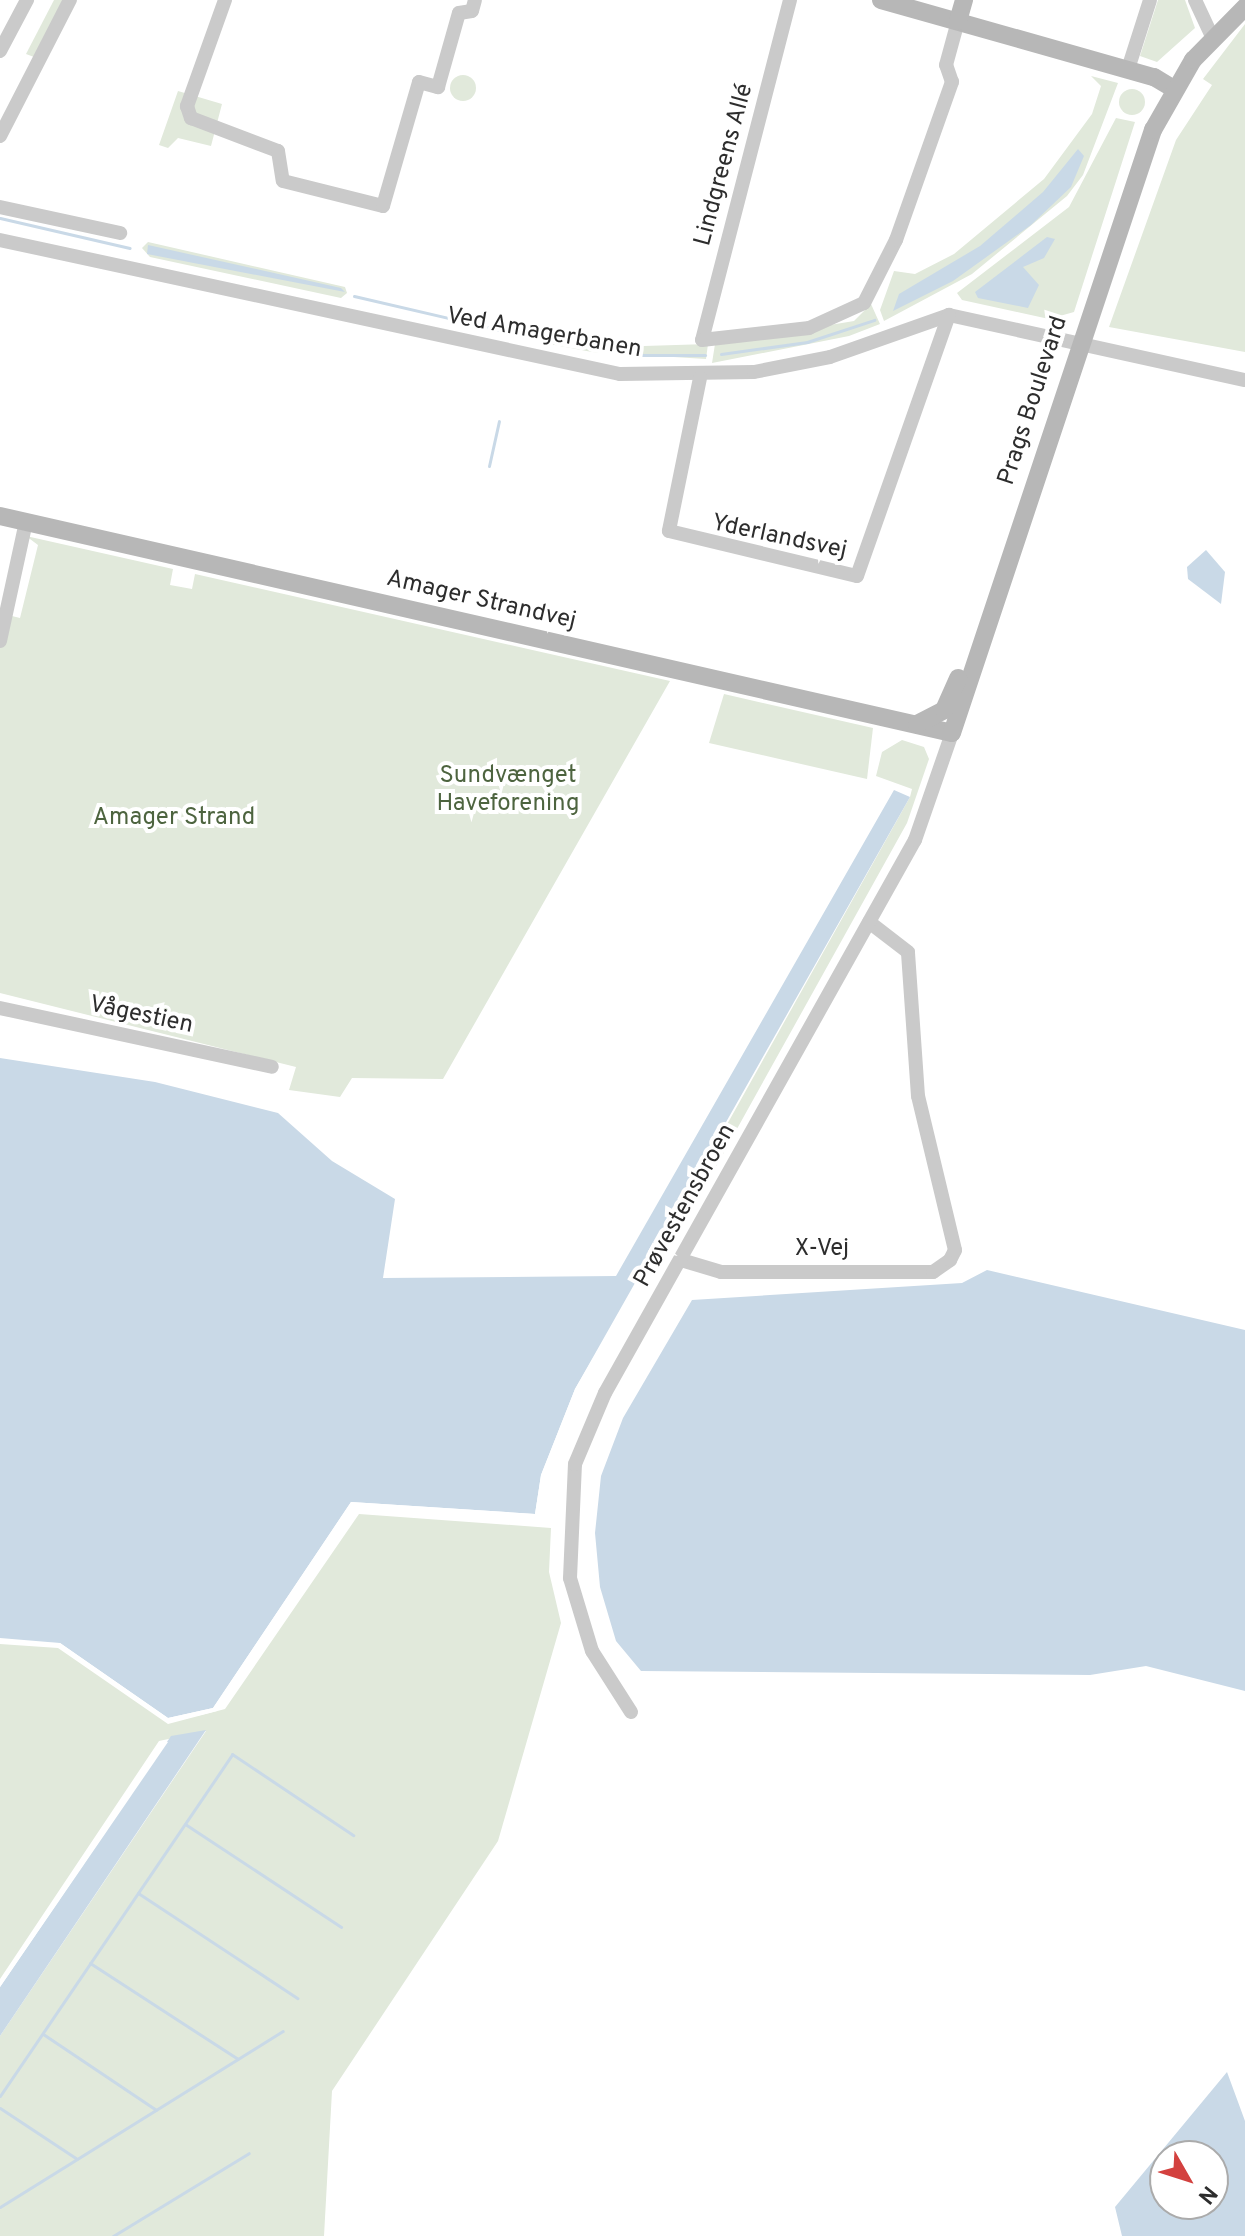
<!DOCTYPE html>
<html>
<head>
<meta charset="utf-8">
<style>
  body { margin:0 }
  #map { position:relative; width:1245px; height:2236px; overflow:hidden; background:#fff; font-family:Overpass,sans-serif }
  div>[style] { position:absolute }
  .green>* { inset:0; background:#e1e9db }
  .round { border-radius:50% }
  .water>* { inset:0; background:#c9d9e7 }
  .pier>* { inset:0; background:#fff }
  .stream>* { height:3px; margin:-1.5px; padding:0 1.5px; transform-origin:1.5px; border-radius:1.5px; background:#c9d9e7 }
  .street>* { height:14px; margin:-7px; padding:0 7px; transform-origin:7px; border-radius:7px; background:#cacaca }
  .secondary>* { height:18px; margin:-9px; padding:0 9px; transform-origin:9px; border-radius:9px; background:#b7b7b7 }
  span { translate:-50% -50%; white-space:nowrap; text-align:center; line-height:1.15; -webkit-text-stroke:8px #fff; paint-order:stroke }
  .street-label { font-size:24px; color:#2d2d2d }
  .park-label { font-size:24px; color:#4d643f }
  .north { position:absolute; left:1149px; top:2140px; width:80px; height:80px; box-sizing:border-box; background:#fff; border:2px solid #ababab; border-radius:50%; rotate:129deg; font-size:22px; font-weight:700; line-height:32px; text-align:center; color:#2d2d2d }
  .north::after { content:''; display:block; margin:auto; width:28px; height:36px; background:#d3413f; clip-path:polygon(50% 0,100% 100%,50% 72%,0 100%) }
</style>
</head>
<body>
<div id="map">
  <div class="green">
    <i style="clip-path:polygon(54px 0,66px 0,34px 57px,26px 54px)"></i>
    <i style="clip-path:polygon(1158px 0,1185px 0,1195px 28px,1157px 62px,1140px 56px)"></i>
    <i style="clip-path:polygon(1245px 24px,1245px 352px,1109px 327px,1176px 140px,1212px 85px,1203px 79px)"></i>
    <i class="round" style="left:450px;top:75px;width:26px;height:26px"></i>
    <i style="clip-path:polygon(1091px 76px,1118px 83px,1083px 175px,1067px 196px,972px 274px,884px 321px,880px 310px,894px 271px,915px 274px,954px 254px,1044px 179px,1092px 114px,1101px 86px)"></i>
    <i class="round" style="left:1119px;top:89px;width:26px;height:26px"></i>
    <i style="clip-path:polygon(178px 91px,222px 104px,211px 146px,178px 138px,168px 148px,159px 145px)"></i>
    <i style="clip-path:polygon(1116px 118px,1135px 122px,1074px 312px,1049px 319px,962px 300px,957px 293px,1069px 207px)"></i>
    <i style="clip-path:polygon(148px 242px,345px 287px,347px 293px,341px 298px,150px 257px,142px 248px)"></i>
    <i style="clip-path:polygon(871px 304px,880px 324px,849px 336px,712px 363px,715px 344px,854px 321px)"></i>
    <i style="clip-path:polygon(547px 332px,612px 347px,708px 344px,706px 359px,592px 352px,544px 343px)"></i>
    <i style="clip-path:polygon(26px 536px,173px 569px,170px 585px,192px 589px,195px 574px,670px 681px,443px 1079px,352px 1078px,340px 1097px,289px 1090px,296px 1067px,0 993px,0 613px,20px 618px,38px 545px)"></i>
    <i style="clip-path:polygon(724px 694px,873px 728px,867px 779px,709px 743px)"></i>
    <i style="clip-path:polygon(902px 740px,924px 747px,929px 759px,907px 823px,683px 1226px,673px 1221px,910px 797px,912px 789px,876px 776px,882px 752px)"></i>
    <i style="clip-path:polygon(359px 1514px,551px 1528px,549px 1572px,561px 1623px,498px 1841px,332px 2091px,324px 2236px,0 2236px,0 2036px,206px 1731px,159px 1741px,0 1979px,0 1644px,58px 1648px,168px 1724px,225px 1709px)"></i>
  </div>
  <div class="water">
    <i style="clip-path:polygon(1078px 149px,1084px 156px,1071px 187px,1031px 225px,953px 281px,893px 311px,899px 294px,980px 246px,1043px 192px)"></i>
    <i style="clip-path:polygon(1047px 237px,1055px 239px,1044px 258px,1023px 267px,1039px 285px,1028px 308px,978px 298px,975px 292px)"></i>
    <i style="clip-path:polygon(148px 245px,341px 288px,345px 292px,147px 254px)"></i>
    <i style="clip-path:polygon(1206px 550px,1225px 572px,1221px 604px,1188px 579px,1187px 567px)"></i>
    <i style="clip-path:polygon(894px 790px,910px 797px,575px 1389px,541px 1475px,535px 1514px,351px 1502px,213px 1708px,168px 1718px,60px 1643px,0 1638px,0 1058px,155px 1082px,278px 1113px,332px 1161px,395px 1199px,383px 1278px,616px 1276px)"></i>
    <i style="clip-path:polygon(987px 1270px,1245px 1330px,1245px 1691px,1146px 1666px,1090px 1675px,641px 1671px,616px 1641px,600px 1587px,595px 1533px,601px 1476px,623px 1418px,692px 1300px,962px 1283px)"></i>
    <i style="clip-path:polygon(206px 1730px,0 2036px,0 1987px,171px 1736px)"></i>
    <i style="clip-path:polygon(evenodd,1227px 2072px,1245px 2121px,1245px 2236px,1122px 2236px,1115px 2207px,1227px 2072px,1165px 2156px,1213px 2156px,1213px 2204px,1165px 2204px,1165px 2156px)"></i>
  </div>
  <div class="pier">
    <i style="clip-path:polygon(673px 1221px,579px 1391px,545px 1476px,537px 1517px,353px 1506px,217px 1711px,201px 1715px,167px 1722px,58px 1647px,0 1642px,60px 1643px,168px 1718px,213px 1708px,351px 1502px,535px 1514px,541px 1475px,575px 1389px)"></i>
    <i style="clip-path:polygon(163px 1741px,168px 1742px,0 1987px,0 1980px)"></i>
  </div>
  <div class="stream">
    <i style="left:0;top:218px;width:133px;rotate:13deg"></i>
    <i style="left:354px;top:296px;width:123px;rotate:13.1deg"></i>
    <i style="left:486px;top:327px;width:53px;rotate:11.9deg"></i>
    <i style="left:550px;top:340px;width:85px;rotate:10.1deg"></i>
    <i style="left:634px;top:355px;width:71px"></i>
    <i style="left:721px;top:354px;width:87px;rotate:-7.9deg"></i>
    <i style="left:807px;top:342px;width:71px;rotate:-18.2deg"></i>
    <i style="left:489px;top:466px;width:46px;rotate:-77.5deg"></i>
    <i style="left:185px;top:1824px;width:187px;rotate:33.4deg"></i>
    <i style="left:138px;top:1893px;width:191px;rotate:33.4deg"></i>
    <i style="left:90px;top:1963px;width:176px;rotate:33deg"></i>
    <i style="left:43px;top:2034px;width:136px;rotate:33.9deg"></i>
    <i style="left:0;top:2096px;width:413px;rotate:-55.8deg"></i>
    <i style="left:232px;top:1754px;width:146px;rotate:33.8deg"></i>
    <i style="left:0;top:2108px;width:92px;rotate:33.5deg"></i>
    <i style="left:0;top:2207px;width:333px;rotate:-31.9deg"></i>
    <i style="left:113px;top:2236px;width:159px;rotate:-31.4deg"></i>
  </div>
  <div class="street">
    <i style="left:225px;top:0;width:113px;rotate:109.7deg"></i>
    <i style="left:187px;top:106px;width:13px;rotate:72deg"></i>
    <i style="left:191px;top:118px;width:93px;rotate:20.8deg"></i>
    <i style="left:278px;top:151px;width:30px;rotate:81deg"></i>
    <i style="left:283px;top:181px;width:103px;rotate:14deg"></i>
    <i style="left:383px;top:206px;width:129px;rotate:-73.8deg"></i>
    <i style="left:419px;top:82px;width:20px;rotate:15deg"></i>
    <i style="left:438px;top:87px;width:77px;rotate:-74.2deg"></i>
    <i style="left:459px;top:13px;width:13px;rotate:-9deg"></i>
    <i style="left:472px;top:11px;width:11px;rotate:-75deg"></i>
    <i style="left:790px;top:0;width:351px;rotate:104.5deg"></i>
    <i style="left:702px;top:340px;width:108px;rotate:-6.4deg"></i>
    <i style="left:809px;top:328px;width:60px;rotate:-24.4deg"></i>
    <i style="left:864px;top:303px;width:71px;rotate:-63.1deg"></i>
    <i style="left:896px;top:240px;width:168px;rotate:-70.5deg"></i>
    <i style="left:952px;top:82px;width:18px;rotate:-109deg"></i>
    <i style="left:946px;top:65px;width:46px;rotate:-74.7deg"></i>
    <i style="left:1195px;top:0;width:40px;rotate:65deg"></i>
    <i style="left:0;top:51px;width:58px;rotate:-62.1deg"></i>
    <i style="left:1128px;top:69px;width:72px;rotate:-72.3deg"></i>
    <i style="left:0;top:136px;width:153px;rotate:-62.8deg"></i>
    <i style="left:0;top:207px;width:123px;rotate:12.2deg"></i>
    <i style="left:0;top:240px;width:634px;rotate:12.2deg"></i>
    <i style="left:620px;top:374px;width:134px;rotate:-0.9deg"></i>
    <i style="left:754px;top:372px;width:77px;rotate:-11.2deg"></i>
    <i style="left:830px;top:357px;width:126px;rotate:-19.4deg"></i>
    <i style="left:949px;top:315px;width:303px;rotate:12.4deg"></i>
    <i style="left:700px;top:378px;width:156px;rotate:101.5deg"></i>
    <i style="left:669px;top:531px;width:193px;rotate:13.5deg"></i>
    <i style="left:857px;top:576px;width:277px;rotate:-70.6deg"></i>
    <i style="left:0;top:641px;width:122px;rotate:-77.7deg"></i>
    <i style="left:0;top:1008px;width:278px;rotate:12.2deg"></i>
    <i style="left:681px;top:1260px;width:42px;rotate:16.7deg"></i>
    <i style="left:721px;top:1272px;width:212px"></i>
    <i style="left:933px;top:1272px;width:21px;rotate:-35deg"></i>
    <i style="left:950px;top:1260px;width:11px;rotate:-63deg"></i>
    <i style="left:955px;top:1250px;width:158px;rotate:-103.5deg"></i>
    <i style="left:918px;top:1096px;width:144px;rotate:-94deg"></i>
    <i style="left:908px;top:952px;width:49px;rotate:-142.4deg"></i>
    <i style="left:631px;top:1712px;width:72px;rotate:-122.6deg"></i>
    <i style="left:592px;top:1651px;width:76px;rotate:-106.8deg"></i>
    <i style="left:570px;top:1578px;width:114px;rotate:-87.5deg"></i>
    <i style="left:575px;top:1464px;width:77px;rotate:-67.1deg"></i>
    <i style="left:605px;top:1393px;width:634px;rotate:-60.73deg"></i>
    <i style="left:915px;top:840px;width:113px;rotate:-70.9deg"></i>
  </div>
  <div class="secondary">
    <i style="left:881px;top:0;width:284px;rotate:15.8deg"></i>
    <i style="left:1154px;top:77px;width:23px;rotate:31deg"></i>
    <i style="left:958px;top:21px;width:22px;rotate:-74deg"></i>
    <i style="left:0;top:516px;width:976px;rotate:12.84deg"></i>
    <i style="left:952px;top:733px;width:636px;rotate:-71.57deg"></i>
    <i style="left:1153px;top:130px;width:81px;rotate:-60.3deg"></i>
    <i style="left:1193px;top:60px;width:74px;rotate:-45.5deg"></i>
    <i style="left:917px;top:724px;width:30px;rotate:-27deg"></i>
    <i style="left:944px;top:710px;width:35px;rotate:-66deg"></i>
  </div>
  <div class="street-label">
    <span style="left:725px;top:165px;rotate:-75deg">Lindgreens Allé</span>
    <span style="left:544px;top:334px;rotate:10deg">Ved Amagerbanen</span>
    <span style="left:1034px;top:401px;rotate:-72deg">Prags Boulevard</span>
    <span style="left:779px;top:538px;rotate:12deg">Yderlandsvej</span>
    <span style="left:481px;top:601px;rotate:13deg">Amager Strandvej</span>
    <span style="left:141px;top:1016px;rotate:12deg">Vågestien</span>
    <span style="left:686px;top:1206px;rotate:-61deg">Prøvestensbroen</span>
    <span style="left:822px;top:1250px">X-Vej</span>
  </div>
  <div class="park-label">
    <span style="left:508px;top:791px">Sundvænget<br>Haveforening</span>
    <span style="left:174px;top:819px">Amager Strand</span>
  </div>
  <div class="north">N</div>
</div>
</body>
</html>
